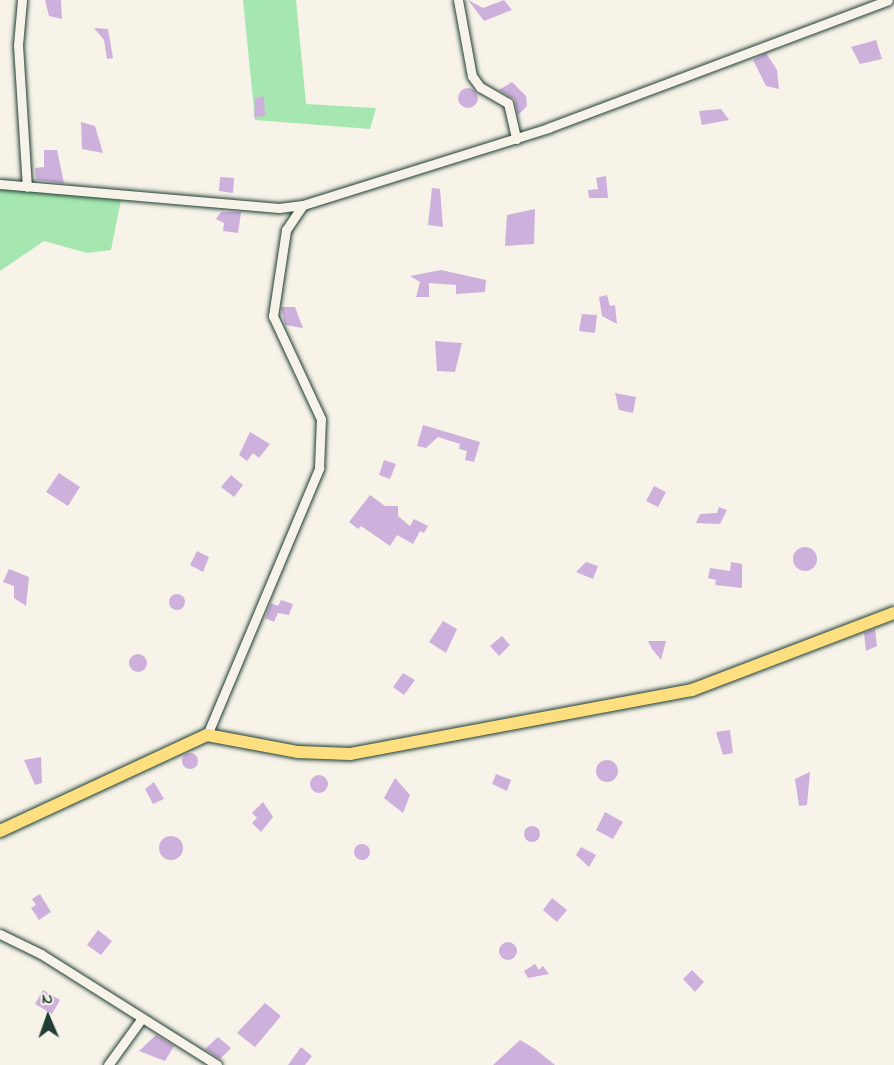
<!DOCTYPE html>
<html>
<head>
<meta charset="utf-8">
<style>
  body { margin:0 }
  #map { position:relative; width:894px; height:1065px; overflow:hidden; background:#f7f3e8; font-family:"Indie Flower",sans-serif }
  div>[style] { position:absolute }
  .green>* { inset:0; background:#a6e7b1 }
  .building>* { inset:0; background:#ceb0dd }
  .round { border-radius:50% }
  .roads { filter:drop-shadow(0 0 2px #1f3d34) drop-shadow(0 0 2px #1f3d34) }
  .minor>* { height:9px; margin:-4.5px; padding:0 4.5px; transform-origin:4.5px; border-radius:4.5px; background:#f7f3e8 }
  .major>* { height:12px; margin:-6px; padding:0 6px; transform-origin:6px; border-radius:6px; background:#fddf80 }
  span { translate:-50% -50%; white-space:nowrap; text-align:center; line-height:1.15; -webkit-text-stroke:4.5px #f7f3e8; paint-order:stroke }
  .north { position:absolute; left:18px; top:987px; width:60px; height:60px; -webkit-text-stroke:4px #f7f3e8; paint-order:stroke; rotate:358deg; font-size:16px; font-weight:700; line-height:24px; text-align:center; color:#1f3d34 }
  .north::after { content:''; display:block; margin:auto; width:21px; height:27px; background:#1f3d34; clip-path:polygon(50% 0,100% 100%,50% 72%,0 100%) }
</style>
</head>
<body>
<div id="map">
  <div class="green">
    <i style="clip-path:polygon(243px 0,296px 0,306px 104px,376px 108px,370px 129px,255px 120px)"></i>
    <i style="clip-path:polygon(0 188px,121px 200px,111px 250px,87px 253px,44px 241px,0 271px)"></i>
  </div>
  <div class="building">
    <i style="clip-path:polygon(45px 0,61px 0,62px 19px,49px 16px)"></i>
    <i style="clip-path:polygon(468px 0,483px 8px,504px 0,512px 10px,484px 21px)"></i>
    <i style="clip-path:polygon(94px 28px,108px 29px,113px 58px,107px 59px,104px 40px)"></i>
    <i style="clip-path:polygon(876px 40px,882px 59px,860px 64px,851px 47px)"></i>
    <i style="clip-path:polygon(766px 53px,777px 70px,779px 89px,766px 86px,753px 60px)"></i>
    <i style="clip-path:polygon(512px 82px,526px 96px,527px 106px,518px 115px,514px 99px,499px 90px)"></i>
    <i class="round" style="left:458px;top:88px;width:20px;height:20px"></i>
    <i style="clip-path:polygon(264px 96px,265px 116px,254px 117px,255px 98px)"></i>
    <i style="clip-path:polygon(721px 109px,729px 120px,702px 125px,699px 111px)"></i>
    <i style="clip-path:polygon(81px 122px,95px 126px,103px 153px,82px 149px)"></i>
    <i style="clip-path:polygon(44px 150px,57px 150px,64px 183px,36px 180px,35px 168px,44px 167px)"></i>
    <i style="clip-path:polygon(606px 176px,608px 198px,589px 198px,588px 190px,598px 189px,596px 178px)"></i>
    <i style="clip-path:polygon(220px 177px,234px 178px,233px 193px,219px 191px)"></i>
    <i style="clip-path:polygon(432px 188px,440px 189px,443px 227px,428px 225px)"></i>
    <i style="clip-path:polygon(535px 209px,534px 244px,505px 246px,507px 215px)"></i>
    <i style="clip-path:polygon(221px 212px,241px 212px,238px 233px,223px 231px,224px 223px,216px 219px)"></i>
    <i style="clip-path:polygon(441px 270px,486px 280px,485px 292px,456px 294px,456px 285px,429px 283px,429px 297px,416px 297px,420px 282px,410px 276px)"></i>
    <i style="clip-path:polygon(607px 295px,610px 306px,615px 305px,617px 324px,602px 316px,599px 297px)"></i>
    <i style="clip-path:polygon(281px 307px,295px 307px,303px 328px,285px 325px)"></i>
    <i style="clip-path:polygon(582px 314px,597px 315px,595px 333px,579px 331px)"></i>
    <i style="clip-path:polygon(435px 341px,462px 343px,455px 372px,437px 371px)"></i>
    <i style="clip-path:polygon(615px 393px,636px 397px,633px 413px,619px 410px)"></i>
    <i style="clip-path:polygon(423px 425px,480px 442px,474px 462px,465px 460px,467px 451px,459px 449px,460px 444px,438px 437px,426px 448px,417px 446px)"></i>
    <i style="clip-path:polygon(250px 432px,270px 444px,259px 458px,253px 453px,247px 461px,239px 455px)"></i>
    <i style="clip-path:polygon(384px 460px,396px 464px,390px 479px,379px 475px)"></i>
    <i style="clip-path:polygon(59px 473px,80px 487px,68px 506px,46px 492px)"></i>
    <i style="clip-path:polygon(231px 475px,243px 485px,234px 497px,221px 487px)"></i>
    <i style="clip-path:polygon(654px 486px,666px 492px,658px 507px,646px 501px)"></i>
    <i style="clip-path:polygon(370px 495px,385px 506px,398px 506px,398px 516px,410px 526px,414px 519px,428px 526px,424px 533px,420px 531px,413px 544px,397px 535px,390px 546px,361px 526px,358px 529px,349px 522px)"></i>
    <i style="clip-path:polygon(719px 507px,727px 510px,720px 524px,696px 523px,700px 514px,717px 513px)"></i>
    <i class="round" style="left:793px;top:547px;width:24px;height:24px"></i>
    <i style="clip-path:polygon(197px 551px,209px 557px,203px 572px,190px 565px)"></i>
    <i style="clip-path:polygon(586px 562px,598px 566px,593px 579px,576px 572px)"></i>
    <i style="clip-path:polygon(731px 562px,742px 564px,742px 588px,715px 585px,716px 580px,708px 578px,710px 568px,730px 571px)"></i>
    <i style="clip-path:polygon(9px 569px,29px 577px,26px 606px,14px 598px,14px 586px,3px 582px)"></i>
    <i class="round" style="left:169px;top:594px;width:16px;height:16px"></i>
    <i style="clip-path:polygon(281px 600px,293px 604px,289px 615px,278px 613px,274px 622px,265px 618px,271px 603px,278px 606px)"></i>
    <i style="clip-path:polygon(443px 621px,457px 629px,446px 653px,429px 642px)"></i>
    <i style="clip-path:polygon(875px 629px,877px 646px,866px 651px,864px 633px)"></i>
    <i style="clip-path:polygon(502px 636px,510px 645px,499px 656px,490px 646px)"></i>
    <i style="clip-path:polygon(648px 641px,666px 641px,661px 660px,652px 649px)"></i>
    <i class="round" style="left:129px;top:654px;width:18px;height:18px"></i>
    <i style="clip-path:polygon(403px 673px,415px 680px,404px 695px,393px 687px)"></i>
    <i style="clip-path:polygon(730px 730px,733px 753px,723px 755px,716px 732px)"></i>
    <i class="round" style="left:182px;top:753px;width:16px;height:16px"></i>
    <i style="clip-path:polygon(41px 757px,42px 783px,35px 785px,24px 760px)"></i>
    <i class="round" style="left:596px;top:760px;width:22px;height:22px"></i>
    <i style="clip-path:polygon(810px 772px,807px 805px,799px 806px,795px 779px)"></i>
    <i style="clip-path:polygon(496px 774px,511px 780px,507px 791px,492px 784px)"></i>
    <i class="round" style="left:310px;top:775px;width:18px;height:18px"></i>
    <i style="clip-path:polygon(395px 778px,410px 795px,403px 813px,384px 798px)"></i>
    <i style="clip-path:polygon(154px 782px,164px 799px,153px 804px,145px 789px)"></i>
    <i style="clip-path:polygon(263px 802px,273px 817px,261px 832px,252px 823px,257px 818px,252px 813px)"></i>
    <i style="clip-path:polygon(605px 812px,623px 822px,613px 839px,596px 830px)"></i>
    <i class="round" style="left:524px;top:826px;width:16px;height:16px"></i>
    <i class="round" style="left:159px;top:836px;width:24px;height:24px"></i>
    <i class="round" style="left:354px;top:844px;width:16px;height:16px"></i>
    <i style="clip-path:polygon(581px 847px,596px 855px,589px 867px,576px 855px)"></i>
    <i style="clip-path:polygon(40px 894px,51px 912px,39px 920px,31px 908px,36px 905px,32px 899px)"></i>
    <i style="clip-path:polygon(552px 898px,567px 910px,557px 922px,543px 910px)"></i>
    <i style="clip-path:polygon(98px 930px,112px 941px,101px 955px,87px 945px)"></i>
    <i class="round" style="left:499px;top:942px;width:18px;height:18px"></i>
    <i style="clip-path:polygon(535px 964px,539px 970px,543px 966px,549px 974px,528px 978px,524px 971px)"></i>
    <i style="clip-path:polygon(692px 970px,704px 982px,695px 992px,683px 979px)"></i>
    <i style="clip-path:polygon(43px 990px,60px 1000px,52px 1014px,35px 1004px)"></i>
    <i style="clip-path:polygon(265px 1003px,281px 1016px,255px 1047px,237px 1033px)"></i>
    <i style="clip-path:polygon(156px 1035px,174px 1046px,165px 1061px,139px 1051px)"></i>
    <i style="clip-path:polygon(218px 1037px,231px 1048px,220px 1059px,205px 1049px)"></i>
    <i style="clip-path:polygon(520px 1040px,535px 1049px,555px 1065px,493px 1065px)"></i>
    <i style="clip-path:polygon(301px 1047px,312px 1056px,305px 1065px,288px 1065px)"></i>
  </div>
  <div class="roads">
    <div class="minor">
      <i style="left:22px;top:0;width:45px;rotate:95.1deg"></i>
      <i style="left:18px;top:45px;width:142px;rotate:86.4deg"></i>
      <i style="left:458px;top:0;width:77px;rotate:79.6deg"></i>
      <i style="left:472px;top:76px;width:14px;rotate:54deg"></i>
      <i style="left:480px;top:87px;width:32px;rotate:30deg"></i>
      <i style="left:508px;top:103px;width:37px;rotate:77deg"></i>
      <i style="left:0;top:184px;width:280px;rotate:4.9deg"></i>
      <i style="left:279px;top:208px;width:24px;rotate:-7deg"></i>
      <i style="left:303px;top:205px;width:257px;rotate:-17.4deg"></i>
      <i style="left:548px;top:128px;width:363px;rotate:-20.6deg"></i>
      <i style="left:207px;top:735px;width:290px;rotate:-67.2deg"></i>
      <i style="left:319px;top:468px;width:49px;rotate:-87.7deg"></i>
      <i style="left:321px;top:419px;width:114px;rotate:-115deg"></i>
      <i style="left:273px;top:316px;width:87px;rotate:-81.4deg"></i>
      <i style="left:286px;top:230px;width:30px;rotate:-56deg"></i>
      <i style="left:0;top:934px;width:46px;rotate:26deg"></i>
      <i style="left:41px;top:954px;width:208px;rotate:32.2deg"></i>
      <i style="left:108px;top:1065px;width:58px;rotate:-54.1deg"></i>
    </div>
    <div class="major">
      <i style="left:0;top:831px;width:228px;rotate:-24.9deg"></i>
      <i style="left:207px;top:735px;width:93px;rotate:10.6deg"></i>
      <i style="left:298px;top:752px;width:52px;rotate:2.2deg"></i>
      <i style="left:350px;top:754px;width:348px;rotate:-10.6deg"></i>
      <i style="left:692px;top:690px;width:216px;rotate:-20.9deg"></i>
    </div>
  </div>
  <div class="north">N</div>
</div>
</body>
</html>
